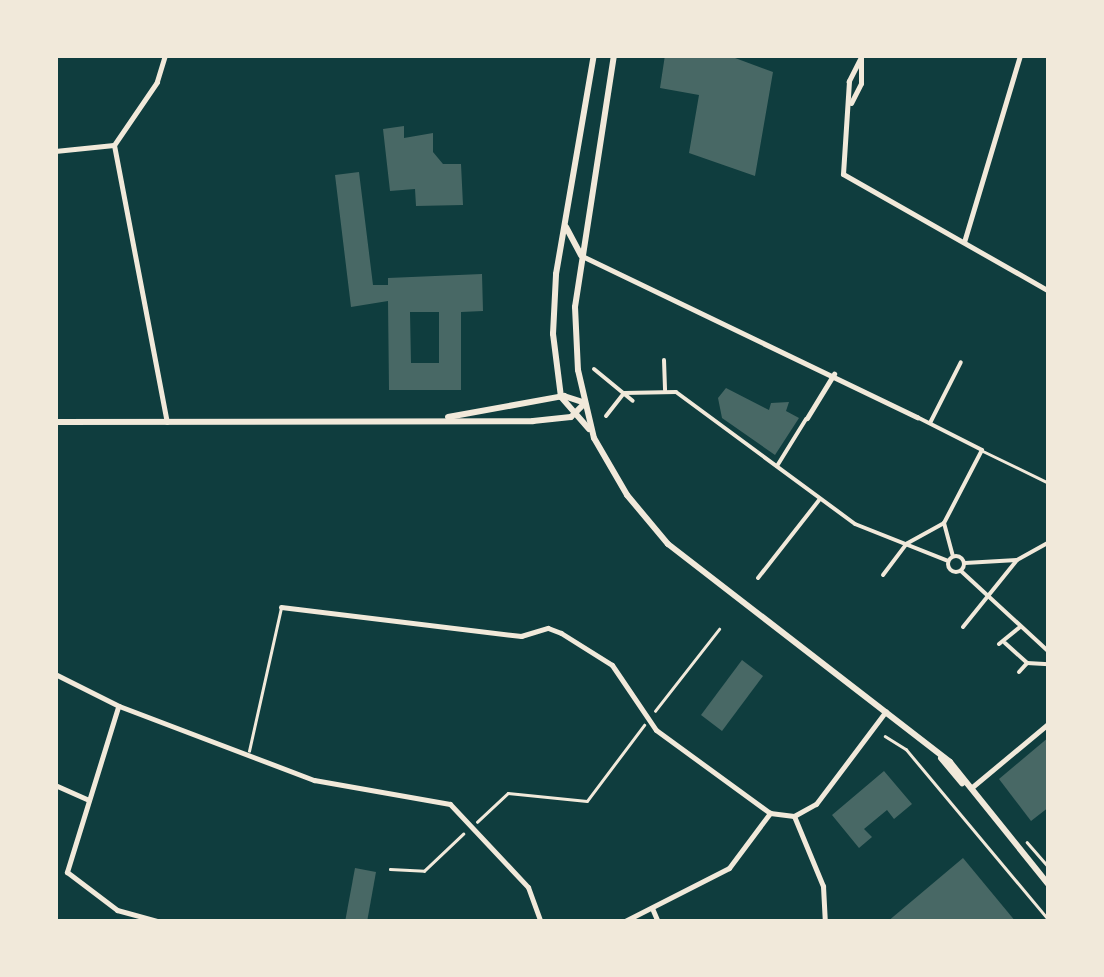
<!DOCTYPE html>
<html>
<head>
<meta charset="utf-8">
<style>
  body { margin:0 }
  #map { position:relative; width:1104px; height:977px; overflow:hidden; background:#0f3d3e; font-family:"Nunito Sans",sans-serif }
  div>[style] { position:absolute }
  .building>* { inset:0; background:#486865 }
  .path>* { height:2.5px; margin:-1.25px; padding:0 1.25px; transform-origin:1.25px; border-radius:1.25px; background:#f1e9da }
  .service>* { height:2.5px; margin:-1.25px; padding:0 1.25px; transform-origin:1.25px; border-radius:1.25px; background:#f1e9da }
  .pedestrian>* { height:4px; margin:-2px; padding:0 2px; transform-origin:2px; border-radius:2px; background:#f1e9da }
  .pedestrian>.ring { margin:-2px; padding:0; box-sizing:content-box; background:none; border:4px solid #f1e9da; border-radius:50% }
  .minor>* { height:5px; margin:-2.5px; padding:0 2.5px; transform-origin:2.5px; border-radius:2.5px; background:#f1e9da }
  .tertiary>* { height:6px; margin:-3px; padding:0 3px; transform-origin:3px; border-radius:3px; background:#f1e9da }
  span { translate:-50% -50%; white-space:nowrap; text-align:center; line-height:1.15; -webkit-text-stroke:8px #f1e9da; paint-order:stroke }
  .frame { position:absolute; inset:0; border:58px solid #f1e9da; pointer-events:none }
</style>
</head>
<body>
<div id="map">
  <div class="building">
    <i style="clip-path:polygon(665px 55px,727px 55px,773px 72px,755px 176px,689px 153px,699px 95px,660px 88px)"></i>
    <i style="clip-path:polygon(404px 126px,404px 138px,433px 133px,433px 152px,443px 164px,461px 164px,463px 205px,416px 206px,415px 189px,390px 191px,383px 129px)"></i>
    <i style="clip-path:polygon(evenodd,359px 172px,373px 285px,388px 285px,388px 278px,482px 274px,483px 311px,461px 312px,461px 390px,389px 390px,388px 301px,351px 307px,335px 175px,359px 172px,410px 312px,439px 312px,439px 363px,411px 363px,410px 312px)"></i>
    <i style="clip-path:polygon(726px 388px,769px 410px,771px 403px,789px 402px,786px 411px,799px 418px,775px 455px,722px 418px,718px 398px)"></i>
    <i style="clip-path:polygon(742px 660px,763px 676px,722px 731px,701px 715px)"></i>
    <i style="clip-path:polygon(1049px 737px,1049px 807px,1031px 821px,999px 779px)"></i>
    <i style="clip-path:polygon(884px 771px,912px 804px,894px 819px,887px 810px,864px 829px,872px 837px,859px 848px,832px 815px)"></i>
    <i style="clip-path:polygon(963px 858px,1016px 922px,887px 922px)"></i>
    <i style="clip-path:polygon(355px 868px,376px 872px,367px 922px,345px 922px)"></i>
  </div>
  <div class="path">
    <i style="left:655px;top:711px;width:104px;rotate:-52deg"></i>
    <i style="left:885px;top:736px;width:25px;rotate:32deg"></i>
    <i style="left:906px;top:749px;width:223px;rotate:50.1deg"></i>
    <i style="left:477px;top:822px;width:42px;rotate:-43.1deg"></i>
    <i style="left:508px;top:793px;width:79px;rotate:5.8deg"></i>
    <i style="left:587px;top:801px;width:95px;rotate:-53.1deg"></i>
    <i style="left:1027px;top:842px;width:33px;rotate:49deg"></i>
    <i style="left:390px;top:869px;width:34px;rotate:3deg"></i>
    <i style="left:424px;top:871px;width:54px;rotate:-43.5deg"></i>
  </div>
  <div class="service">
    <i style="left:983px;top:451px;width:73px;rotate:25.9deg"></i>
    <i style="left:249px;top:751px;width:147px;rotate:-77.4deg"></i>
  </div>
  <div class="pedestrian">
    <i style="left:664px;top:360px;width:30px;rotate:88deg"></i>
    <i style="left:594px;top:369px;width:50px;rotate:39.4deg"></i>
    <i style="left:606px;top:416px;width:29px;rotate:-52deg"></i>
    <i style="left:624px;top:393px;width:52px;rotate:-1.1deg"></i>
    <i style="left:676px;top:392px;width:222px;rotate:36.4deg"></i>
    <i style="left:855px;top:524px;width:100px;rotate:21.7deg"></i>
    <i style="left:917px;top:417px;width:73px;rotate:26.9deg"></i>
    <i style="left:982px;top:450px;width:82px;rotate:117.5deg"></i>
    <i style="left:930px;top:423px;width:68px;rotate:-63.1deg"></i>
    <i style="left:777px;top:466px;width:55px;rotate:-58.3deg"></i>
    <i class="ring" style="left:948px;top:556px;width:12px;height:12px"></i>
    <i style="left:965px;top:563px;width:52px;rotate:-3.3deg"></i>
    <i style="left:1017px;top:560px;width:37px;rotate:-29deg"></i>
    <i style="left:961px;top:571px;width:120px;rotate:42.6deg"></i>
    <i style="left:883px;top:575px;width:39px;rotate:-53deg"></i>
    <i style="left:906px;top:544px;width:43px;rotate:-28.9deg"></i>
    <i style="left:944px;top:523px;width:34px;rotate:75deg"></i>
    <i style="left:758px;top:578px;width:100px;rotate:-51.9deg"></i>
    <i style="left:963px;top:627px;width:86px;rotate:-51.1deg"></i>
    <i style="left:1005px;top:643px;width:30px;rotate:42deg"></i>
    <i style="left:999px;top:644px;width:26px;rotate:-39deg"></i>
    <i style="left:1019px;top:672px;width:12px;rotate:-48deg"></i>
    <i style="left:1027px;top:663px;width:22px;rotate:3deg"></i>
  </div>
  <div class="minor">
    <i style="left:165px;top:55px;width:28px;rotate:107deg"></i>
    <i style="left:157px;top:82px;width:76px;rotate:124.3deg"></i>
    <i style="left:114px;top:145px;width:282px;rotate:79.2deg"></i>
    <i style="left:860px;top:59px;width:25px;rotate:117deg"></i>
    <i style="left:849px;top:81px;width:93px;rotate:93.7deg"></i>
    <i style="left:843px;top:174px;width:237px;rotate:29.6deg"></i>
    <i style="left:851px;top:103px;width:22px;rotate:-63deg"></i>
    <i style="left:861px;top:83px;width:28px;rotate:-90deg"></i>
    <i style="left:55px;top:151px;width:59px;rotate:-5.8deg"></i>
    <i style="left:964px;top:242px;width:195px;rotate:-73.3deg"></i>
    <i style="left:582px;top:256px;width:372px;rotate:25.7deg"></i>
    <i style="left:807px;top:418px;width:52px;rotate:-58.5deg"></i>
    <i style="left:281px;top:607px;width:242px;rotate:6.9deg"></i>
    <i style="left:521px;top:636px;width:28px;rotate:-17deg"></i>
    <i style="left:548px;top:628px;width:14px;rotate:21deg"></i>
    <i style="left:561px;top:633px;width:60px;rotate:32.1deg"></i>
    <i style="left:612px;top:665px;width:78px;rotate:55.9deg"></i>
    <i style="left:656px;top:730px;width:141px;rotate:36.1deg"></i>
    <i style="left:55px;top:674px;width:72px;rotate:26.6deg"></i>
    <i style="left:119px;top:706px;width:209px;rotate:20.8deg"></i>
    <i style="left:314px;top:780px;width:138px;rotate:10deg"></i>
    <i style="left:450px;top:804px;width:114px;rotate:46.8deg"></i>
    <i style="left:528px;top:887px;width:37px;rotate:70deg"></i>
    <i style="left:118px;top:707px;width:173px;rotate:107.2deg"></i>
    <i style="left:67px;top:872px;width:63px;rotate:37.2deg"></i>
    <i style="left:117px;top:910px;width:46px;rotate:15.3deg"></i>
    <i style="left:55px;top:785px;width:37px;rotate:24deg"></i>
    <i style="left:971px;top:788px;width:102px;rotate:-39.8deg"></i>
    <i style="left:794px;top:816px;width:76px;rotate:67.5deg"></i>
    <i style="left:823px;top:886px;width:36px;rotate:87deg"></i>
    <i style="left:652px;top:908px;width:15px;rotate:67deg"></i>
    <i style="left:623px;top:922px;width:119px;rotate:-27deg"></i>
    <i style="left:729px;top:868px;width:69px;rotate:-53.3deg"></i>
    <i style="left:770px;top:813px;width:24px;rotate:7deg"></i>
    <i style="left:794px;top:816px;width:25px;rotate:-29deg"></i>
    <i style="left:816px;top:804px;width:116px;rotate:-53deg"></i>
  </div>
  <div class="tertiary">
    <i style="left:614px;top:55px;width:255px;rotate:98.8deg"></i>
    <i style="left:575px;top:307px;width:63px;rotate:87.3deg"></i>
    <i style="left:578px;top:370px;width:70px;rotate:76.8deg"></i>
    <i style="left:594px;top:438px;width:66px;rotate:59.9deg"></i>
    <i style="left:627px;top:495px;width:64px;rotate:50.1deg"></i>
    <i style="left:668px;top:544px;width:356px;rotate:37.7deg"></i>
    <i style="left:950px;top:762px;width:158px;rotate:51.2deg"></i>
    <i style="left:566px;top:227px;width:32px;rotate:62deg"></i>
    <i style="left:448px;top:417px;width:118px;rotate:-10.3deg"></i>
    <i style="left:564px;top:396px;width:19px;rotate:18deg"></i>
    <i style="left:55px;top:422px;width:478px;rotate:-0.1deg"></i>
    <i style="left:533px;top:421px;width:38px;rotate:-6deg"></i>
    <i style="left:571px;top:417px;width:17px;rotate:-45deg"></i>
    <i style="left:589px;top:429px;width:43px;rotate:-131.2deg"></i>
    <i style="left:561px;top:397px;width:64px;rotate:-97.2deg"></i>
    <i style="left:553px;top:334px;width:60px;rotate:-87.1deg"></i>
    <i style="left:556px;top:274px;width:222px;rotate:-80.2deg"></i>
    <i style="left:941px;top:758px;width:33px;rotate:50deg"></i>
  </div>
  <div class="frame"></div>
</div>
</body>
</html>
